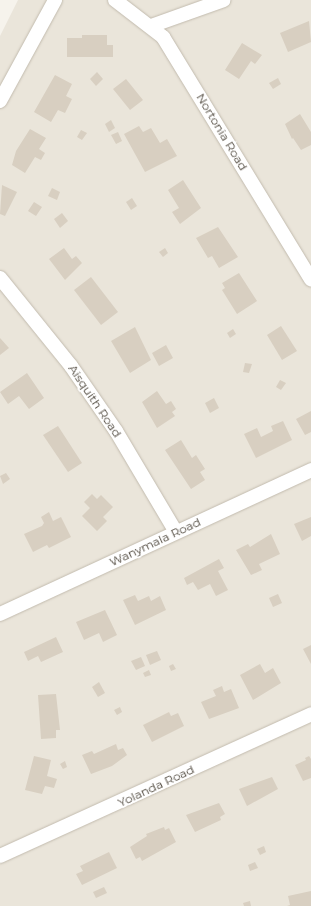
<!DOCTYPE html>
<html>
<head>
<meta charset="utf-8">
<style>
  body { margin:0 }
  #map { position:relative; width:311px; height:906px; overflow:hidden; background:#f6f3ec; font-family:Montserrat,sans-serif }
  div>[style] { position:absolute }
  .residential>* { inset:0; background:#eae5da }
  .building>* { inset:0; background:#d8cfc1 }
  .roads { filter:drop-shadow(0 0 1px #c2bbae) drop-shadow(0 0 1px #c2bbae) }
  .street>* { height:14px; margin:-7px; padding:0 7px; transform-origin:7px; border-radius:7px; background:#fff }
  span { translate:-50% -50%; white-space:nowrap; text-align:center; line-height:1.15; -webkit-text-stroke:3.5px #fff; paint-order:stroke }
  .street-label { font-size:12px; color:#4b4439 }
</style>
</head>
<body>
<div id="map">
  <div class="residential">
    <i style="clip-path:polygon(18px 0,311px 0,311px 906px,0 906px,0 36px)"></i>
  </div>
  <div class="building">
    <i style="clip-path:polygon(309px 21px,311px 42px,288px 52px,280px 33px)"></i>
    <i style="clip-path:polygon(82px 35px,107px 35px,107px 45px,113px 45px,113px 57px,67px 57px,67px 38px,82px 38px)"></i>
    <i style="clip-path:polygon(242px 43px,262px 55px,255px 64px,251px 61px,239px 79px,225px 70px)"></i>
    <i style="clip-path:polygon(97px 72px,103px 79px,96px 86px,90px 79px)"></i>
    <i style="clip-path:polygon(55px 75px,72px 84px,66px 96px,72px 99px,65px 113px,58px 110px,51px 122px,34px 112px)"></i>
    <i style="clip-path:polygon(278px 78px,281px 84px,273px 89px,269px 83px)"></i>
    <i style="clip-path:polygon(126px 79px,143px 100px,130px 110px,113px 89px)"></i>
    <i style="clip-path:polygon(300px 114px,311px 132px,311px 145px,301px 150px,293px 138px,292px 139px,285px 124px)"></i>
    <i style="clip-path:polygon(111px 120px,115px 128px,109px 132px,105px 124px)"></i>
    <i style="clip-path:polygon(139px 126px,143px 132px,151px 128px,160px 143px,167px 139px,177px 156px,145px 172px,124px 134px)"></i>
    <i style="clip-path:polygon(30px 129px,46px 138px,39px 149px,45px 153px,41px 160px,35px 157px,25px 173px,12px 165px,16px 151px)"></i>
    <i style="clip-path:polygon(81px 130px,87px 133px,82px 140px,77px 137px)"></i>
    <i style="clip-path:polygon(118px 132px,122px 141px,116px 144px,111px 135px)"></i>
    <i style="clip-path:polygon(183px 180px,201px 208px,180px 224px,172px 212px,179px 208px,168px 190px)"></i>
    <i style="clip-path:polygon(2px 185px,17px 192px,5px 216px,0 214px)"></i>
    <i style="clip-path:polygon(52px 188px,60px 192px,57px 200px,48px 196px)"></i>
    <i style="clip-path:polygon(132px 198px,137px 206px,131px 210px,126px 202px)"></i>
    <i style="clip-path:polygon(34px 202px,42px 207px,36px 216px,28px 211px)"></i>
    <i style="clip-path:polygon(62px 213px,68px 221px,60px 228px,54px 219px)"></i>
    <i style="clip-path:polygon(218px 227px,238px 257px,219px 268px,212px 256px,208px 258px,196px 238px)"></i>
    <i style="clip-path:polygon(64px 248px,72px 259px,76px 256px,82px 263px,65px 280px,49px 259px)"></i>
    <i style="clip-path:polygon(165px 248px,168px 253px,163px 257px,159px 252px)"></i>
    <i style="clip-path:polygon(239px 273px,257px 301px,237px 314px,222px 290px,225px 288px,222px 283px)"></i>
    <i style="clip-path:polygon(91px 277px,118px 312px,101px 325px,74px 290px)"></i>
    <i style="clip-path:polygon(281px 326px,297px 351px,282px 360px,267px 335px)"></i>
    <i style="clip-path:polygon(135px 327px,151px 360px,130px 373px,111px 341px)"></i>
    <i style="clip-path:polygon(233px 329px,236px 334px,230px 338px,227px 333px)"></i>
    <i style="clip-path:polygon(0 338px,9px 348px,0 355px)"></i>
    <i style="clip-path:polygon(166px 345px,173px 358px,159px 366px,152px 353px)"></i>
    <i style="clip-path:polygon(245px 363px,252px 364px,249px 373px,243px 372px)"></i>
    <i style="clip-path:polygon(27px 373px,44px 398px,29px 409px,19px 396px,8px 404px,0 392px)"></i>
    <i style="clip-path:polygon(280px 380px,286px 383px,281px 390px,276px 387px)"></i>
    <i style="clip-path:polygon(157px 391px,166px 404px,171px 401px,176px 409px,172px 412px,175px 416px,157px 428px,142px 402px)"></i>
    <i style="clip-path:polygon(214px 398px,219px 408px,210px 413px,205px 403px)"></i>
    <i style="clip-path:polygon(311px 411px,311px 432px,305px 435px,296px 419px)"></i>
    <i style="clip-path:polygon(283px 421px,292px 440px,256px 458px,244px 434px,257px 428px,261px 437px,273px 431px,271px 426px)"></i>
    <i style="clip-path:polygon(58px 426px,82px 463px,68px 472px,43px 435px)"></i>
    <i style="clip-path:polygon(181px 440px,192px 458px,196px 455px,205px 469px,200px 472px,205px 480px,191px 489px,165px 450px)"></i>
    <i style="clip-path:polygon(6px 473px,10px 479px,3px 484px,0 476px)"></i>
    <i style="clip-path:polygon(92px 494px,97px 499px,101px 495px,113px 507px,103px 517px,107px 521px,97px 531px,82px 516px,90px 508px,84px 502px)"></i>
    <i style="clip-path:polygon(49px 512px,53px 521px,61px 517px,71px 537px,49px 548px,47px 545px,33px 552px,24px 534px,42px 526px,44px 523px,41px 517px)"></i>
    <i style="clip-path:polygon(311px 517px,311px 536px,302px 541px,294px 524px)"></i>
    <i style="clip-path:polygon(271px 534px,280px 554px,259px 564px,262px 570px,251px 575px,236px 550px,248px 544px,250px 547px)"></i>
    <i style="clip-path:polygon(219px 559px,224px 568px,218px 571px,228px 590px,216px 596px,210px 584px,198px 590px,193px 582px,187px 585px,184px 578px)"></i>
    <i style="clip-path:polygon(278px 594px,282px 603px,273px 607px,269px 598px)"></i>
    <i style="clip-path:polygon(135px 595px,138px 601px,149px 596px,151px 601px,160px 596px,166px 610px,135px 625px,123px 600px)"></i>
    <i style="clip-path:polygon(105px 610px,117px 635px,103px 642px,99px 633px,84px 640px,76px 622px)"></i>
    <i style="clip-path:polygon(56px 637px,63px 652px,41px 662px,38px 656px,28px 661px,24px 652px)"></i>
    <i style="clip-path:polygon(311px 645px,311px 664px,303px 649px)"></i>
    <i style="clip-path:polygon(157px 651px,161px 660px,150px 665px,146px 655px)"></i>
    <i style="clip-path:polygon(141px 657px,145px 666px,136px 670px,131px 661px)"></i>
    <i style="clip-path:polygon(173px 664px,176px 669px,171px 671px,169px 666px)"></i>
    <i style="clip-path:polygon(260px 664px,265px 673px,273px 668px,281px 683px,253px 700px,240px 675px)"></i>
    <i style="clip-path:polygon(149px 670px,151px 675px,145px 677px,143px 673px)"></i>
    <i style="clip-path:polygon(99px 682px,105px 693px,98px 697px,92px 687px)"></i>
    <i style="clip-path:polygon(222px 686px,224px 692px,231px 689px,239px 708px,209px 719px,201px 702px,216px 696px,213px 690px)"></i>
    <i style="clip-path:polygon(56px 694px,60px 730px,56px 730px,56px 738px,41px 739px,38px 695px)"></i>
    <i style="clip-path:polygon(120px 707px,122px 712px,117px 715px,114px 710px)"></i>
    <i style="clip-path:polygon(169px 712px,171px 716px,178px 713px,184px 726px,152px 742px,143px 725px)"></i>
    <i style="clip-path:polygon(116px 744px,118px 750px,123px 748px,127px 755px,112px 766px,91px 774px,82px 755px,92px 751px,94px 754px)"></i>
    <i style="clip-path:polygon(34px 756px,51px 760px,47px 776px,57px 779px,54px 788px,45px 786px,42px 794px,25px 790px)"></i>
    <i style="clip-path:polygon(309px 756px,311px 759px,311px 778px,303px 781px,295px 765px,306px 760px,305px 758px)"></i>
    <i style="clip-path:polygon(65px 761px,67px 767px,63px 769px,60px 764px)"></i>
    <i style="clip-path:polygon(272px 777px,278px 789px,247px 806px,239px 789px)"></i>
    <i style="clip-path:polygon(219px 803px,225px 814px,220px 817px,221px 820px,195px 832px,186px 815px)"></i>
    <i style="clip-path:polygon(164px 827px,165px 830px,169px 828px,176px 842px,142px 861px,140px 857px,136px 859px,130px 847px,147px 836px,146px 834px)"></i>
    <i style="clip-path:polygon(264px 846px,266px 852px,260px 855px,257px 849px)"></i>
    <i style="clip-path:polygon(109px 852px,117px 868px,82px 885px,76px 874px,83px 871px,80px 866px)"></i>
    <i style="clip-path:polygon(255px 862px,258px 868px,250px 871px,248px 865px)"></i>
    <i style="clip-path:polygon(104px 887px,107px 893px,96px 898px,93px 892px)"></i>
    <i style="clip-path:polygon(311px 891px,311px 906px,287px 906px,290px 905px,288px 896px)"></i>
    <i style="clip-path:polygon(250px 901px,251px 906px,244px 906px,243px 903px)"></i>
  </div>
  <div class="roads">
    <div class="street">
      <i style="left:115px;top:0;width:61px;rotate:37.6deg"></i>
      <i style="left:163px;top:37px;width:284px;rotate:58.6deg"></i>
      <i style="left:151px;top:26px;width:77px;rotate:-19.6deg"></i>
      <i style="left:0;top:101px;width:115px;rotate:-61.4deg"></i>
      <i style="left:0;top:278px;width:113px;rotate:51.1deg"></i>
      <i style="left:71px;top:366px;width:79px;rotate:55.3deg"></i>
      <i style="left:116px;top:431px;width:117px;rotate:59.3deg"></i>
      <i style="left:0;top:614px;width:343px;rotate:-24.8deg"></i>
      <i style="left:0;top:856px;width:342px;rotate:-24.5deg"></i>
    </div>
  </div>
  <div class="street-label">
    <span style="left:222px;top:132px;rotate:59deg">Nortonia Road</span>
    <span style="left:95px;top:401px;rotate:56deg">Aisquith Road</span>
    <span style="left:155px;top:542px;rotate:-25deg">Wanymala Road</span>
    <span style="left:156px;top:786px;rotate:-25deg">Yolanda Road</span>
  </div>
</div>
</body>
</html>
